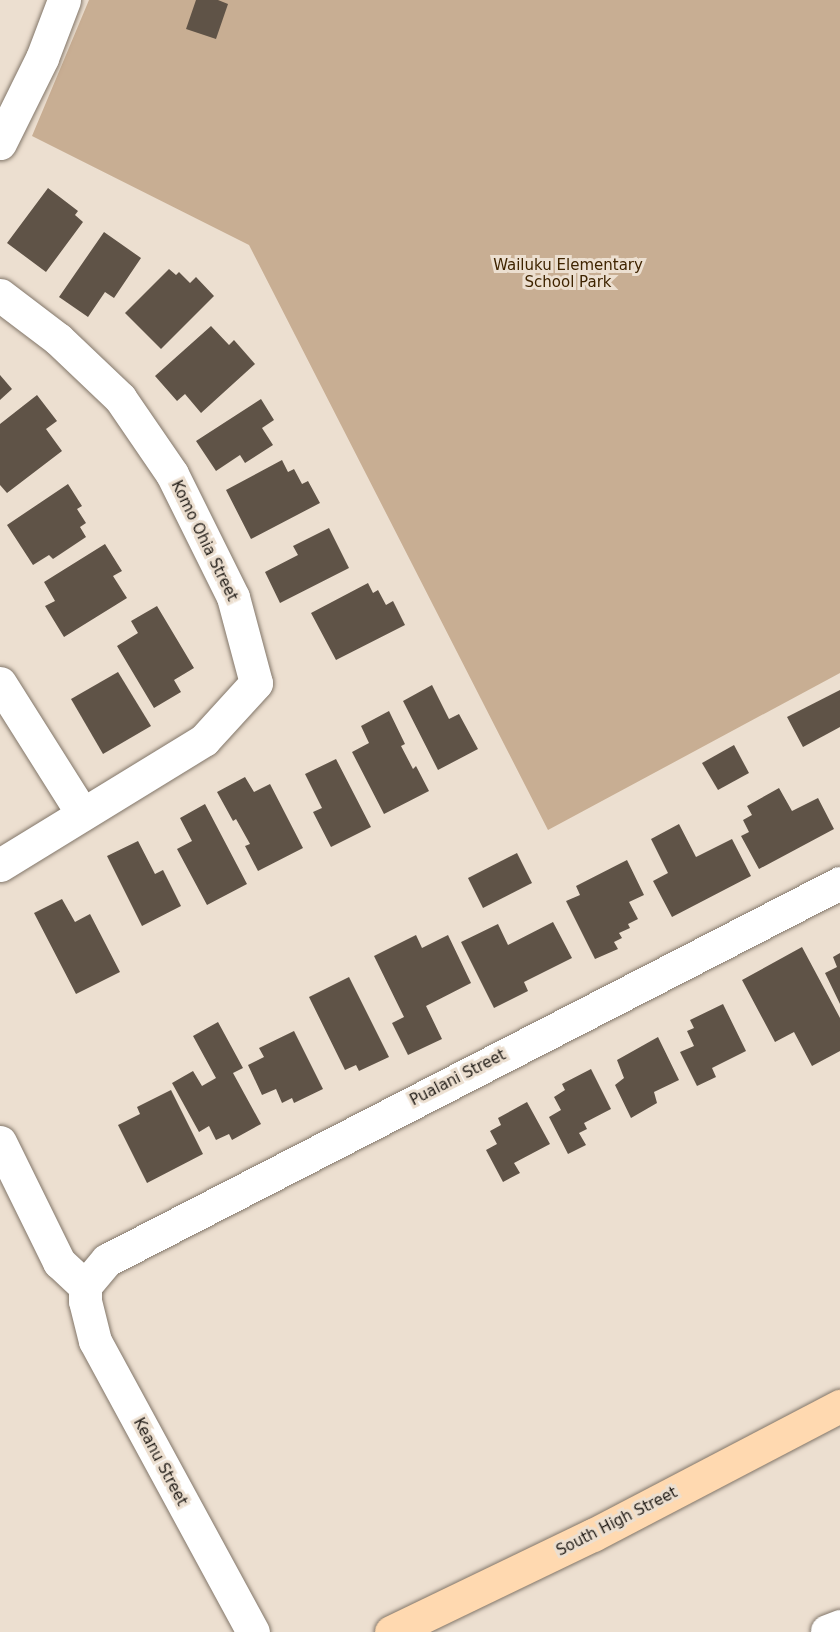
<!DOCTYPE html>
<html>
<head>
<meta charset="utf-8">
<style>
  body { margin:0 }
  #map { position:relative; width:840px; height:1632px; overflow:hidden; background:#ecdfd0; font-family:"DejaVu Sans",sans-serif }
  div>[style] { position:absolute }
  .green>* { inset:0; background:#c8ae93 }
  .building>* { inset:0; background:#5f5347 }
  .roads { filter:drop-shadow(0 0 2px #827669) drop-shadow(0 0 2px #827669) }
  .street>* { height:33px; margin:-16.5px; padding:0 16.5px; transform-origin:16.5px; border-radius:16.5px; background:#fff }
  .secondary>* { height:33px; margin:-16.5px; padding:0 16.5px; transform-origin:16.5px; border-radius:16.5px; background:#fff }
  .primary>* { height:33px; margin:-16.5px; padding:0 16.5px; transform-origin:16.5px; border-radius:16.5px; background:#ffd9b0 }
  span { translate:-50% -50%; white-space:nowrap; text-align:center; line-height:1.15; -webkit-text-stroke:6px #ecdfd0; paint-order:stroke }
  .park-label { font-size:15px; color:#3f2400 }
  .street-label { font-size:15px; color:#211c17 }
</style>
</head>
<body>
<div id="map">
  <div class="green">
    <i style="clip-path:polygon(89px 0,840px 0,840px 673px,548px 830px,249px 245px,32px 136px)"></i>
  </div>
  <div class="building">
    <i style="clip-path:polygon(196px 0,218px 0,228px 4px,216px 39px,186px 29px)"></i>
    <i style="clip-path:polygon(48px 188px,78px 211px,75px 215px,83px 222px,46px 272px,7px 243px)"></i>
    <i style="clip-path:polygon(104px 232px,141px 258px,114px 298px,105px 292px,88px 317px,59px 297px)"></i>
    <i style="clip-path:polygon(169px 269px,176px 275px,179px 272px,190px 283px,196px 277px,214px 296px,161px 349px,125px 313px)"></i>
    <i style="clip-path:polygon(211px 326px,229px 345px,234px 340px,255px 364px,201px 413px,185px 394px,177px 401px,155px 376px)"></i>
    <i style="clip-path:polygon(0 375px,12px 389px,0 400px)"></i>
    <i style="clip-path:polygon(37px 395px,57px 421px,46px 429px,62px 451px,7px 493px,0 485px,0 424px)"></i>
    <i style="clip-path:polygon(261px 399px,274px 420px,262px 428px,273px 445px,245px 463px,240px 455px,216px 471px,196px 441px)"></i>
    <i style="clip-path:polygon(282px 460px,288px 472px,294px 469px,302px 484px,308px 481px,320px 503px,251px 539px,226px 490px)"></i>
    <i style="clip-path:polygon(68px 484px,82px 506px,77px 509px,86px 523px,80px 527px,86px 537px,53px 559px,49px 555px,33px 565px,7px 525px)"></i>
    <i style="clip-path:polygon(329px 528px,349px 568px,280px 603px,265px 572px,298px 555px,293px 546px)"></i>
    <i style="clip-path:polygon(105px 544px,122px 571px,113px 576px,127px 598px,64px 637px,45px 606px,55px 601px,44px 582px)"></i>
    <i style="clip-path:polygon(368px 583px,373px 593px,378px 590px,386px 605px,393px 601px,405px 625px,336px 660px,311px 613px)"></i>
    <i style="clip-path:polygon(157px 606px,194px 668px,174px 680px,181px 692px,154px 708px,117px 646px,138px 633px,131px 621px)"></i>
    <i style="clip-path:polygon(118px 672px,151px 726px,103px 754px,71px 699px)"></i>
    <i style="clip-path:polygon(432px 685px,449px 719px,459px 714px,478px 749px,438px 770px,403px 701px)"></i>
    <i style="clip-path:polygon(840px 690px,840px 727px,803px 747px,787px 717px)"></i>
    <i style="clip-path:polygon(389px 711px,405px 744px,401px 746px,413px 769px,416px 766px,429px 791px,384px 814px,352px 752px,369px 743px,361px 726px)"></i>
    <i style="clip-path:polygon(734px 745px,749px 773px,718px 790px,702px 763px)"></i>
    <i style="clip-path:polygon(336px 759px,371px 827px,331px 847px,313px 812px,322px 808px,305px 774px)"></i>
    <i style="clip-path:polygon(245px 777px,254px 792px,270px 784px,303px 848px,258px 871px,245px 846px,250px 844px,236px 819px,233px 821px,217px 792px)"></i>
    <i style="clip-path:polygon(779px 788px,792px 811px,818px 798px,834px 829px,759px 869px,741px 836px,749px 832px,743px 820px,752px 815px,747px 806px)"></i>
    <i style="clip-path:polygon(205px 804px,247px 884px,207px 905px,177px 849px,192px 841px,180px 818px)"></i>
    <i style="clip-path:polygon(679px 824px,696px 857px,732px 839px,751px 876px,672px 917px,653px 881px,668px 873px,651px 839px)"></i>
    <i style="clip-path:polygon(138px 841px,155px 874px,163px 870px,181px 906px,142px 926px,107px 856px)"></i>
    <i style="clip-path:polygon(517px 853px,532px 883px,483px 908px,468px 878px)"></i>
    <i style="clip-path:polygon(627px 860px,644px 895px,629px 902px,638px 919px,628px 924px,630px 928px,619px 933px,622px 938px,614px 942px,618px 949px,595px 959px,566px 901px,580px 895px,576px 886px)"></i>
    <i style="clip-path:polygon(62px 899px,75px 922px,90px 914px,120px 972px,76px 994px,34px 913px)"></i>
    <i style="clip-path:polygon(553px 922px,572px 958px,524px 982px,528px 991px,494px 1008px,461px 942px,498px 924px,508px 945px)"></i>
    <i style="clip-path:polygon(416px 935px,422px 948px,448px 935px,471px 983px,426px 1006px,442px 1039px,408px 1055px,392px 1023px,404px 1017px,374px 956px)"></i>
    <i style="clip-path:polygon(802px 947px,840px 1018px,840px 1051px,812px 1066px,794px 1032px,775px 1042px,742px 980px)"></i>
    <i style="clip-path:polygon(840px 953px,840px 1004px,825px 973px,837px 967px,833px 957px)"></i>
    <i style="clip-path:polygon(349px 977px,389px 1057px,359px 1071px,356px 1065px,345px 1070px,309px 997px)"></i>
    <i style="clip-path:polygon(723px 1004px,746px 1051px,712px 1068px,716px 1077px,697px 1086px,680px 1052px,694px 1046px,687px 1031px,694px 1028px,690px 1020px)"></i>
    <i style="clip-path:polygon(218px 1022px,243px 1068px,233px 1073px,261px 1124px,232px 1140px,229px 1134px,216px 1140px,209px 1126px,199px 1132px,172px 1083px,193px 1071px,202px 1086px,216px 1078px,193px 1036px)"></i>
    <i style="clip-path:polygon(294px 1031px,323px 1089px,294px 1103px,292px 1098px,282px 1103px,276px 1089px,262px 1095px,248px 1065px,264px 1057px,259px 1048px)"></i>
    <i style="clip-path:polygon(658px 1037px,679px 1080px,654px 1092px,657px 1103px,631px 1118px,615px 1085px,624px 1078px,617px 1060px)"></i>
    <i style="clip-path:polygon(591px 1069px,611px 1109px,584px 1123px,587px 1129px,579px 1133px,586px 1145px,568px 1154px,549px 1117px,561px 1110px,554px 1097px,565px 1090px,562px 1084px)"></i>
    <i style="clip-path:polygon(171px 1090px,203px 1154px,147px 1183px,118px 1125px,140px 1114px,137px 1107px)"></i>
    <i style="clip-path:polygon(527px 1102px,550px 1144px,514px 1163px,520px 1173px,503px 1182px,486px 1150px,497px 1144px,490px 1131px,501px 1125px,498px 1118px)"></i>
  </div>
  <div class="roads">
    <div class="street">
      <i style="left:0;top:295px;width:73px;rotate:37.2deg"></i>
      <i style="left:58px;top:339px;width:86px;rotate:43.6deg"></i>
      <i style="left:120px;top:398px;width:92px;rotate:55.6deg"></i>
      <i style="left:172px;top:474px;width:137px;rotate:63.6deg"></i>
      <i style="left:233px;top:597px;width:89px;rotate:75deg"></i>
      <i style="left:256px;top:683px;width:77px;rotate:132.4deg"></i>
      <i style="left:204px;top:740px;width:239px;rotate:148.5deg"></i>
      <i style="left:0;top:683px;width:154px;rotate:57.8deg"></i>
      <i style="left:0;top:1142px;width:134px;rotate:63.8deg"></i>
      <i style="left:59px;top:1262px;width:35px;rotate:43deg"></i>
      <i style="left:85px;top:1286px;width:34px;rotate:-50deg"></i>
      <i style="left:107px;top:1260px;width:824px;rotate:-27.22deg"></i>
      <i style="left:85px;top:1286px;width:15px;rotate:90deg"></i>
      <i style="left:85px;top:1301px;width:41px;rotate:76deg"></i>
      <i style="left:95px;top:1341px;width:331px;rotate:61.5deg"></i>
      <i style="left:827px;top:1631px;width:14px;rotate:-21deg"></i>
    </div>
    <div class="secondary">
      <i style="left:0;top:143px;width:95px;rotate:-63.7deg"></i>
      <i style="left:42px;top:58px;width:62px;rotate:-69.2deg"></i>
    </div>
    <div class="primary">
      <i style="left:391px;top:1632px;width:224px;rotate:-25.7deg"></i>
      <i style="left:593px;top:1535px;width:279px;rotate:-27.6deg"></i>
    </div>
  </div>
  <div class="park-label">
    <span style="left:568px;top:274px">Wailuku Elementary<br>School Park</span>
  </div>
  <div class="street-label">
    <span style="left:204px;top:541px;rotate:64deg">Komo Ohia Street</span>
    <span style="left:458px;top:1078px;rotate:-27deg">Pualani Street</span>
    <span style="left:160px;top:1462px;rotate:62deg">Keanu Street</span>
    <span style="left:617px;top:1522px;rotate:-27deg">South High Street</span>
  </div>
</div>
</body>
</html>
